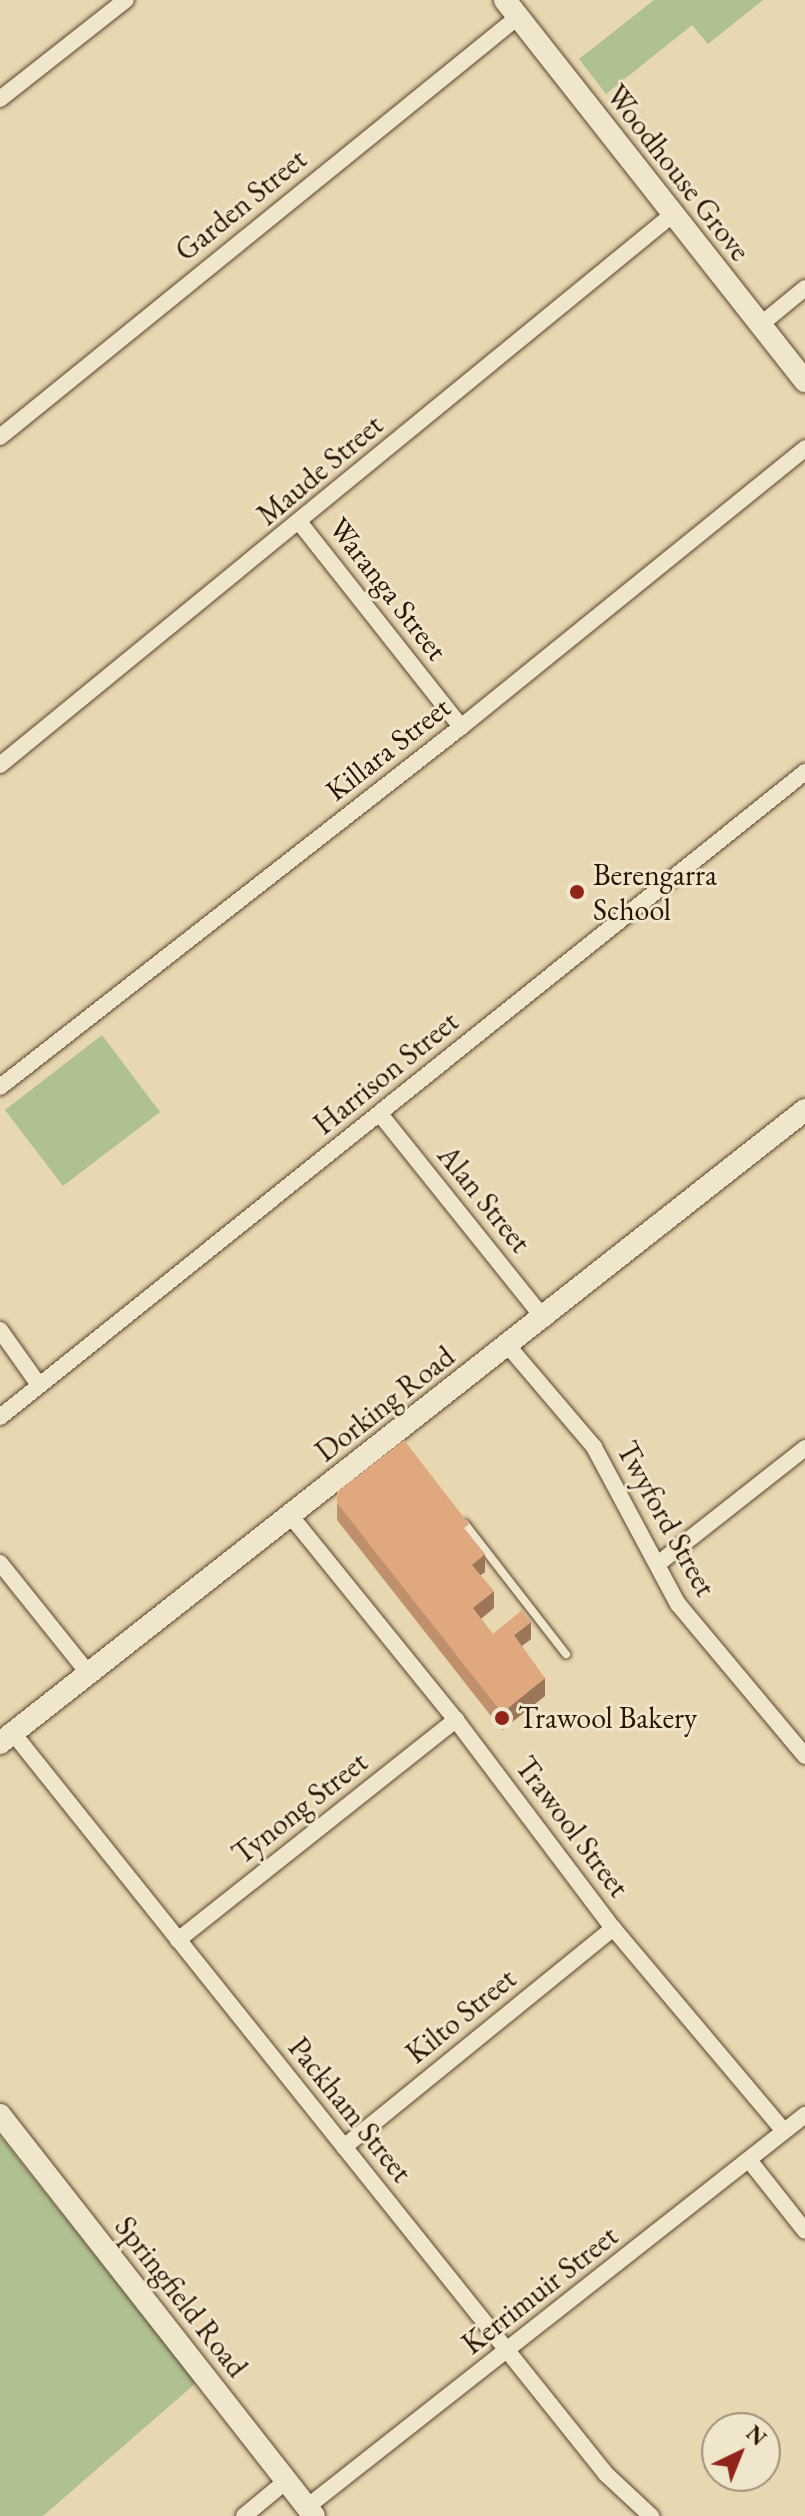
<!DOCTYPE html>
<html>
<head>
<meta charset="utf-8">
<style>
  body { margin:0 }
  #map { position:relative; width:805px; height:2516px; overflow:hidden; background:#e8d8b1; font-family:"EB Garamond",serif }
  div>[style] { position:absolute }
  .green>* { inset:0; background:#afc091 }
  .roads { filter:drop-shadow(0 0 2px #5a452c) drop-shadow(0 0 2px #5a452c) }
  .lane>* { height:8px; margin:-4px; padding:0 4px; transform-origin:4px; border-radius:4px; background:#f0e6cc }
  .street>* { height:16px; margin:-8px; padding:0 8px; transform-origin:8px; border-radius:8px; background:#f0e6cc }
  .secondary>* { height:22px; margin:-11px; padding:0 11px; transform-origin:11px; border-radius:11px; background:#f0e6cc }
  .wall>* { inset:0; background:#c0906d }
  .shaded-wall>* { inset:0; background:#9c7659 }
  .building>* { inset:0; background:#dfa87f }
  .dots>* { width:22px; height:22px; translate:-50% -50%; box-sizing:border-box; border:4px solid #f0e6cc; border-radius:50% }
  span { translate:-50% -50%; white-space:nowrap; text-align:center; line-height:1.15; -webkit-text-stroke:6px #f0e6cc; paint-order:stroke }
  .street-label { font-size:30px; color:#2a1400 }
  .poi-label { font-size:30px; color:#2a1400 }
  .left { translate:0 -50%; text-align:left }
  .north { position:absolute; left:701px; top:2412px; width:80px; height:80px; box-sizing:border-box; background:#f0e6cc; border:2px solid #a1927a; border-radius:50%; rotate:43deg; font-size:22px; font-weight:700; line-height:32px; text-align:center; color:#2a1400 }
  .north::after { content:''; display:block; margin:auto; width:28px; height:36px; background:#8f2418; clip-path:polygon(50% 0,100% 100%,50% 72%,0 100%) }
</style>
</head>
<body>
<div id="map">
  <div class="green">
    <i style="clip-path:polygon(654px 0,763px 0,708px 44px,692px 25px,606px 94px,579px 59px)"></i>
    <i style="clip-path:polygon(102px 1035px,160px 1112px,63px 1186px,5px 1110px)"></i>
    <i style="clip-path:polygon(0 2136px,196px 2383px,43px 2516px,0 2516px)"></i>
  </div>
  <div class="roads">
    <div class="lane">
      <i style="left:465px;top:1524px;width:165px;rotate:52.2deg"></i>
    </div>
    <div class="street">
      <i style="left:0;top:99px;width:160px;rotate:-38.2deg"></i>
      <i style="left:760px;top:325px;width:58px;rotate:-39.4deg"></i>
      <i style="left:0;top:437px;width:667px;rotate:-39.04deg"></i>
      <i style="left:300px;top:523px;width:260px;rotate:51.7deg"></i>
      <i style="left:0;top:765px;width:868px;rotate:-39.3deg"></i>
      <i style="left:0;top:1087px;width:585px;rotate:-37.99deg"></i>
      <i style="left:461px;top:727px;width:443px;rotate:-39deg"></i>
      <i style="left:380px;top:1114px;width:263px;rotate:51.3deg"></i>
      <i style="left:0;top:1330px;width:67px;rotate:54.7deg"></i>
      <i style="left:509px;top:1347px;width:131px;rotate:49.6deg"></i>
      <i style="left:594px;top:1447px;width:178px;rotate:61.9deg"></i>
      <i style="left:678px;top:1604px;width:198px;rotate:50.1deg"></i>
      <i style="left:0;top:1417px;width:1032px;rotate:-38.7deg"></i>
      <i style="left:290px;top:1515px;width:264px;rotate:51deg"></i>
      <i style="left:456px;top:1720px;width:261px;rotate:53deg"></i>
      <i style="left:613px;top:1928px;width:265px;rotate:49.9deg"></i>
      <i style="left:0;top:1563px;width:142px;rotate:51.3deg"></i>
      <i style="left:659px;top:1563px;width:186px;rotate:-38.2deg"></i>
      <i style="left:13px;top:1733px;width:949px;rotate:51.33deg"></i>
      <i style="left:606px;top:2474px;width:62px;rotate:43deg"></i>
      <i style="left:178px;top:1940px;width:355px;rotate:-38.4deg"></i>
      <i style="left:344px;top:2147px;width:347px;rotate:-39.1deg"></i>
      <i style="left:749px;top:2160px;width:90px;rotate:51.7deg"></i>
      <i style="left:307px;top:2507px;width:634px;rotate:-38.21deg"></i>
      <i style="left:244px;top:2516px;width:55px;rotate:-39.8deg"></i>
    </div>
    <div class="secondary">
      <i style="left:505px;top:0;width:485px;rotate:51.8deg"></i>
      <i style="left:0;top:1743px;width:1024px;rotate:-38.18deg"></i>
      <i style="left:0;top:2115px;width:509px;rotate:51.94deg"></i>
    </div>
  </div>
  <div class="wall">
    <i style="clip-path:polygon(337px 1492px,469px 1534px,485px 1572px,480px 1575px,494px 1608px,481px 1619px,493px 1634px,531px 1639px,522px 1646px,545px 1696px,502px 1730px,337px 1520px)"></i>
  </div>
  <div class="shaded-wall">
    <i style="clip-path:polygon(485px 1554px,485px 1572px,472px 1582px,472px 1565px)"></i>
    <i style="clip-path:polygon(494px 1591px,494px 1608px,473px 1625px,473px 1608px)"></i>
    <i style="clip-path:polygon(531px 1622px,531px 1639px,514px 1652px,514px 1635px)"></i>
    <i style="clip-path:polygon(545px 1678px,545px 1696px,502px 1730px,502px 1713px)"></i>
  </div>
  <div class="building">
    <i style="clip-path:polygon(404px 1440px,469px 1524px,464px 1528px,485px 1554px,472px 1565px,494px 1591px,473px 1608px,493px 1634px,522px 1610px,531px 1622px,514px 1635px,545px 1678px,502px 1713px,337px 1503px,337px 1492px)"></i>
  </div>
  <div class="dots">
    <i style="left:577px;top:892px;background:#8f2418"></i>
    <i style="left:502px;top:1718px;background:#8f2418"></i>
  </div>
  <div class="street-label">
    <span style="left:678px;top:173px;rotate:52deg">Woodhouse Grove</span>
    <span style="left:241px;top:205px;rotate:-39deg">Garden Street</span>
    <span style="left:320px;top:470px;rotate:-40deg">Maude Street</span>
    <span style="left:388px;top:589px;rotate:52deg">Waranga Street</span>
    <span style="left:388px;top:749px;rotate:-38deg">Killara Street</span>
    <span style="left:386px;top:1073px;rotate:-39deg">Harrison Street</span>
    <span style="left:484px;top:1199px;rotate:51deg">Alan Street</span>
    <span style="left:385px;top:1404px;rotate:-38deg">Dorking Road</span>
    <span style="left:666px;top:1519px;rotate:61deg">Twyford Street</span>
    <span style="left:300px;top:1808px;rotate:-38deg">Tynong Street</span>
    <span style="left:572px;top:1827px;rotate:53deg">Trawool Street</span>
    <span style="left:461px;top:2016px;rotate:-39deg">Kilto Street</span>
    <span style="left:350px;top:2110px;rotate:51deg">Packham Street</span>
    <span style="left:540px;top:2290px;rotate:-38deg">Kerrimuir Street</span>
    <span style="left:181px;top:2297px;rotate:52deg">Springfield Road</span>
  </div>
  <div class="poi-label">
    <span class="left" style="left:593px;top:892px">Berengarra<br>School</span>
    <span class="left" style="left:518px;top:1718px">Trawool Bakery</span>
  </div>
  <div class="north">N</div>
</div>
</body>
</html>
